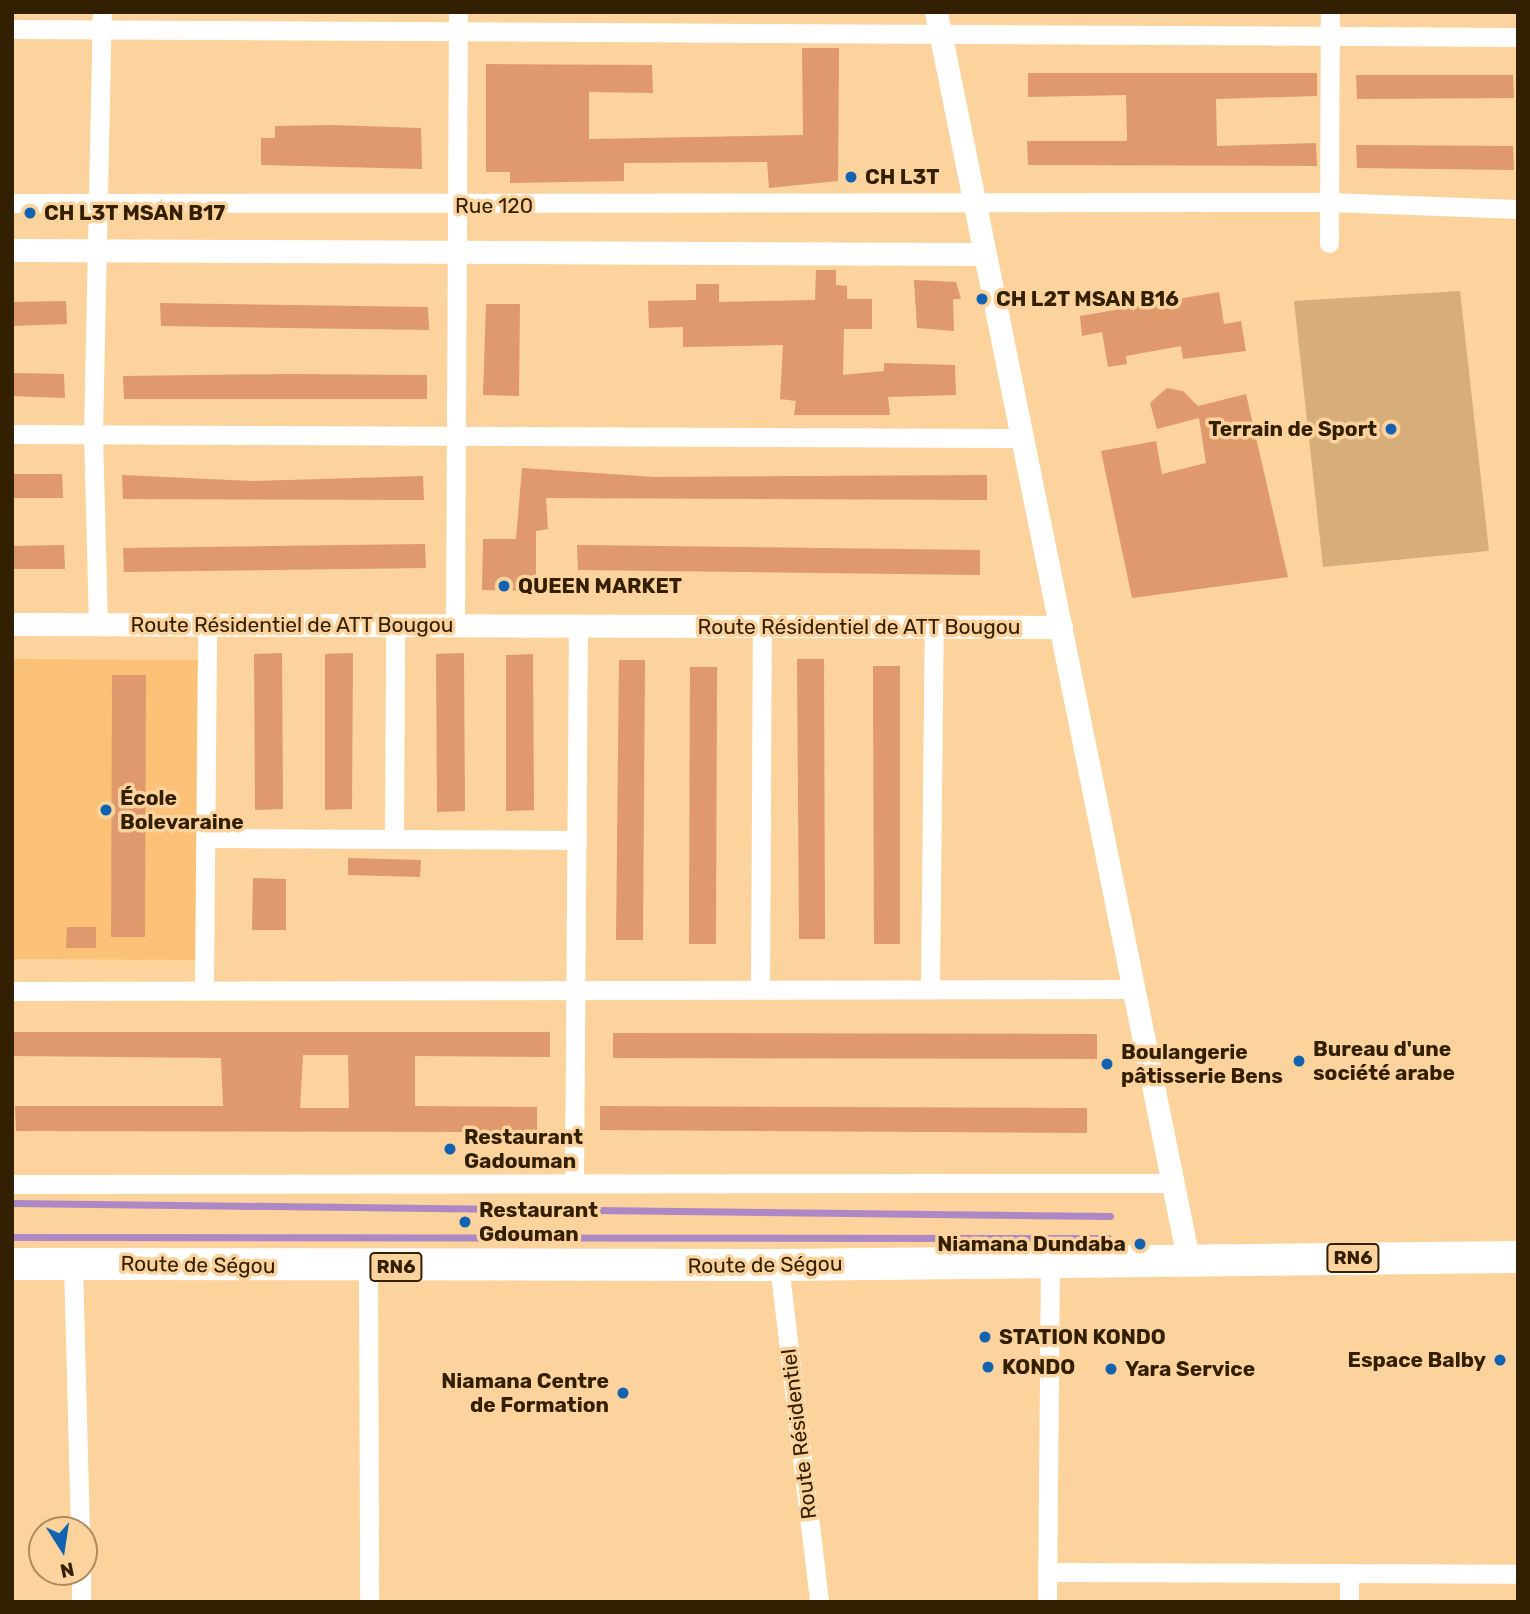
<!DOCTYPE html>
<html>
<head>
<meta charset="utf-8">
<style>
  body { margin:0 }
  #map { position:relative; width:1530px; height:1614px; overflow:hidden; background:#fcd29d; font-family:Rubik,sans-serif }
  div>[style] { position:absolute }
  .built>* { inset:0; background:#fbc277 }
  .green>* { inset:0; background:#d7ae7a }
  .stream>* { height:7px; margin:-3.5px; padding:0 3.5px; transform-origin:3.5px; border-radius:3.5px; background:#ae87c5 }
  .building>* { inset:0; background:#df996c }
  .minor>* { height:19px; margin:-9.5px; padding:0 9.5px; transform-origin:9.5px; border-radius:9.5px; background:#fff }
  .tertiary>* { height:23px; margin:-11.5px; padding:0 11.5px; transform-origin:11.5px; border-radius:11.5px; background:#fff }
  .trunk>* { height:32px; margin:-16px; padding:0 16px; transform-origin:16px; border-radius:16px; background:#fff }
  .dots>* { width:19px; height:19px; translate:-50% -50%; box-sizing:border-box; border:4px solid #fcd29d; border-radius:50% }
  span { translate:-50% -50%; white-space:nowrap; text-align:center; line-height:1.15; -webkit-text-stroke:7px #fcd29d; paint-order:stroke }
  .shield-label span { padding:2px 5px; background:#fcd29d; border:2px solid; border-radius:5px; -webkit-text-stroke-width:0 }
  .shield-label { font-size:19px; color:#332003; font-weight:700 }
  .poi-label { font-size:21px; color:#332003; font-weight:700 }
  .left { translate:0 -50%; text-align:left }
  .right { translate:-100% -50%; text-align:right }
  .street-label { font-size:21px; color:#332003 }
  .frame { position:absolute; inset:0; border:14px solid #332003; pointer-events:none }
  .north { position:absolute; left:28px; top:1516px; width:70px; height:70px; box-sizing:border-box; background:#fcd29d; border:2px solid #ac8b5f; border-radius:50%; rotate:168deg; font-size:19px; font-weight:700; line-height:28px; text-align:center; color:#332003 }
  .north::after { content:''; display:block; margin:auto; width:24px; height:32px; background:#1163b1; clip-path:polygon(50% 0,100% 100%,50% 72%,0 100%) }
</style>
</head>
<body>
<div id="map">
  <div class="built">
    <i style="clip-path:polygon(12px 659px,201px 660px,199px 960px,12px 959px)"></i>
  </div>
  <div class="green">
    <i style="clip-path:polygon(1460px 291px,1489px 551px,1323px 567px,1294px 301px)"></i>
  </div>
  <div class="stream">
    <i style="left:12px;top:1203px;width:1098px;rotate:0.68deg"></i>
    <i style="left:12px;top:1237px;width:1096px;rotate:0.05deg"></i>
  </div>
  <div class="building">
    <i style="clip-path:polygon(802px 48px,839px 48px,838px 181px,769px 188px,767px 162px,624px 163px,624px 181px,510px 183px,510px 172px,486px 172px,486px 64px,652px 65px,653px 93px,589px 92px,589px 139px,803px 135px)"></i>
    <i style="clip-path:polygon(1028px 73px,1317px 73px,1317px 96px,1216px 99px,1217px 146px,1316px 143px,1317px 166px,1028px 165px,1027px 141px,1127px 141px,1126px 95px,1028px 97px)"></i>
    <i style="clip-path:polygon(1356px 75px,1513px 75px,1514px 98px,1357px 99px)"></i>
    <i style="clip-path:polygon(333px 125px,421px 128px,422px 169px,261px 165px,261px 138px,275px 138px,275px 126px)"></i>
    <i style="clip-path:polygon(1356px 145px,1513px 146px,1514px 170px,1357px 168px)"></i>
    <i style="clip-path:polygon(816px 270px,836px 270px,836px 285px,847px 286px,847px 299px,872px 299px,872px 329px,844px 329px,843px 375px,884px 371px,884px 363px,955px 365px,956px 395px,888px 397px,890px 415px,794px 415px,796px 401px,780px 399px,783px 345px,683px 347px,683px 327px,649px 328px,648px 301px,696px 300px,696px 284px,719px 284px,719px 302px,815px 300px)"></i>
    <i style="clip-path:polygon(914px 280px,956px 282px,961px 299px,953px 299px,954px 331px,917px 328px)"></i>
    <i style="clip-path:polygon(1219px 292px,1224px 324px,1241px 321px,1246px 351px,1183px 359px,1181px 346px,1126px 356px,1127px 364px,1108px 367px,1102px 332px,1082px 336px,1080px 316px)"></i>
    <i style="clip-path:polygon(66px 301px,67px 324px,12px 326px,12px 302px)"></i>
    <i style="clip-path:polygon(160px 303px,428px 307px,429px 330px,161px 326px)"></i>
    <i style="clip-path:polygon(486px 304px,520px 304px,519px 396px,483px 395px)"></i>
    <i style="clip-path:polygon(12px 373px,64px 374px,65px 398px,12px 396px)"></i>
    <i style="clip-path:polygon(286px 374px,427px 375px,427px 399px,124px 399px,123px 376px)"></i>
    <i style="clip-path:polygon(1167px 388px,1183px 391px,1198px 406px,1246px 394px,1288px 577px,1132px 598px,1101px 451px,1156px 441px,1162px 474px,1206px 463px,1199px 418px,1157px 429px,1150px 403px)"></i>
    <i style="clip-path:polygon(522px 468px,655px 477px,987px 475px,987px 500px,546px 498px,548px 529px,536px 531px,536px 591px,482px 590px,483px 539px,516px 539px)"></i>
    <i style="clip-path:polygon(12px 474px,62px 474px,63px 498px,12px 498px)"></i>
    <i style="clip-path:polygon(122px 475px,252px 481px,423px 476px,424px 500px,123px 499px)"></i>
    <i style="clip-path:polygon(425px 544px,426px 568px,124px 572px,123px 548px)"></i>
    <i style="clip-path:polygon(64px 545px,65px 569px,12px 569px,12px 546px)"></i>
    <i style="clip-path:polygon(577px 545px,980px 550px,980px 575px,578px 570px)"></i>
    <i style="clip-path:polygon(282px 653px,283px 809px,255px 810px,254px 654px)"></i>
    <i style="clip-path:polygon(353px 653px,352px 809px,325px 810px,325px 654px)"></i>
    <i style="clip-path:polygon(464px 653px,465px 811px,437px 812px,436px 654px)"></i>
    <i style="clip-path:polygon(533px 654px,534px 810px,506px 811px,506px 655px)"></i>
    <i style="clip-path:polygon(797px 659px,824px 659px,825px 939px,799px 939px)"></i>
    <i style="clip-path:polygon(619px 660px,645px 660px,643px 940px,616px 940px)"></i>
    <i style="clip-path:polygon(873px 666px,900px 666px,900px 944px,874px 944px)"></i>
    <i style="clip-path:polygon(690px 667px,717px 667px,716px 944px,689px 944px)"></i>
    <i style="clip-path:polygon(112px 675px,146px 675px,145px 937px,111px 937px)"></i>
    <i style="clip-path:polygon(348px 858px,421px 860px,420px 877px,348px 875px)"></i>
    <i style="clip-path:polygon(253px 878px,286px 879px,286px 930px,252px 930px)"></i>
    <i style="clip-path:polygon(67px 927px,96px 927px,96px 948px,66px 948px)"></i>
    <i style="clip-path:polygon(evenodd,12px 1032px,550px 1032px,550px 1057px,415px 1056px,415px 1106px,537px 1107px,537px 1132px,16px 1131px,15px 1106px,223px 1106px,221px 1058px,12px 1056px,12px 1032px,303px 1055px,348px 1055px,349px 1108px,300px 1108px,303px 1055px)"></i>
    <i style="clip-path:polygon(613px 1033px,1097px 1034px,1097px 1059px,613px 1058px)"></i>
    <i style="clip-path:polygon(600px 1106px,1087px 1108px,1087px 1133px,600px 1130px)"></i>
  </div>
  <div class="minor">
    <i style="left:12px;top:29px;width:1506px;rotate:0.3deg"></i>
    <i style="left:12px;top:203px;width:1318px;rotate:-0.04deg"></i>
    <i style="left:1330px;top:202px;width:188px;rotate:2.1deg"></i>
    <i style="left:1329px;top:243px;width:231px;rotate:-89.8deg"></i>
    <i style="left:12px;top:434px;width:1011px;rotate:0.23deg"></i>
    <i style="left:98px;top:624px;width:190px;rotate:-91.5deg"></i>
    <i style="left:93px;top:434px;width:422px;rotate:-88.8deg"></i>
    <i style="left:455px;top:626px;width:614px;rotate:-89.72deg"></i>
    <i style="left:206px;top:838px;width:371px;rotate:0.3deg"></i>
    <i style="left:394px;top:839px;width:213px;rotate:-89.7deg"></i>
    <i style="left:204px;top:986px;width:361px;rotate:-89.5deg"></i>
    <i style="left:760px;top:988px;width:361px;rotate:-89.7deg"></i>
    <i style="left:930px;top:988px;width:361px;rotate:-89.4deg"></i>
    <i style="left:12px;top:991px;width:1122px;rotate:-0.1deg"></i>
    <i style="left:574px;top:1181px;width:555px;rotate:-89.59deg"></i>
    <i style="left:12px;top:1184px;width:1161px;rotate:-0.05deg"></i>
    <i style="left:73px;top:1264px;width:266px;rotate:88.5deg"></i>
    <i style="left:779px;top:1265px;width:339px;rotate:83.2deg"></i>
    <i style="left:368px;top:1267px;width:335px;rotate:89.8deg"></i>
    <i style="left:81px;top:1572px;width:30px;rotate:90deg"></i>
    <i style="left:1047px;top:1572px;width:471px;rotate:0.2deg"></i>
    <i style="left:1349px;top:1573px;width:29px;rotate:90deg"></i>
    <i style="left:1047px;top:1602px;width:343px;rotate:-89.5deg"></i>
  </div>
  <div class="tertiary">
    <i style="left:936px;top:12px;width:1271px;rotate:78.57deg"></i>
    <i style="left:12px;top:250px;width:973px;rotate:0.24deg"></i>
    <i style="left:12px;top:624px;width:1049px;rotate:0.16deg"></i>
  </div>
  <div class="trunk">
    <i style="left:12px;top:1264px;width:767px;rotate:0.07deg"></i>
    <i style="left:779px;top:1265px;width:739px;rotate:-0.62deg"></i>
  </div>
  <div class="dots">
    <i style="left:851px;top:177px;background:#1163b1"></i>
    <i style="left:30px;top:213px;background:#1163b1"></i>
    <i style="left:982px;top:299px;background:#1163b1"></i>
    <i style="left:1391px;top:429px;background:#1163b1"></i>
    <i style="left:504px;top:586px;background:#1163b1"></i>
    <i style="left:106px;top:810px;background:#1163b1"></i>
    <i style="left:1299px;top:1061px;background:#1163b1"></i>
    <i style="left:1107px;top:1064px;background:#1163b1"></i>
    <i style="left:450px;top:1149px;background:#1163b1"></i>
    <i style="left:465px;top:1222px;background:#1163b1"></i>
    <i style="left:1140px;top:1244px;background:#1163b1"></i>
    <i style="left:985px;top:1337px;background:#1163b1"></i>
    <i style="left:1500px;top:1360px;background:#1163b1"></i>
    <i style="left:988px;top:1367px;background:#1163b1"></i>
    <i style="left:1111px;top:1369px;background:#1163b1"></i>
    <i style="left:623px;top:1393px;background:#1163b1"></i>
  </div>
  <div class="shield-label">
    <span style="left:1353px;top:1258px">RN6</span>
    <span style="left:396px;top:1267px">RN6</span>
  </div>
  <div class="poi-label">
    <span class="left" style="left:865px;top:177px">CH L3T</span>
    <span class="left" style="left:44px;top:213px">CH L3T MSAN B17</span>
    <span class="left" style="left:996px;top:299px">CH L2T MSAN B16</span>
    <span class="right" style="left:1377px;top:429px">Terrain de Sport</span>
    <span class="left" style="left:518px;top:586px">QUEEN MARKET</span>
    <span class="left" style="left:120px;top:810px">École<br>Bolevaraine</span>
    <span class="left" style="left:1313px;top:1061px">Bureau d'une<br>société arabe</span>
    <span class="left" style="left:1121px;top:1064px">Boulangerie<br>pâtisserie Bens</span>
    <span class="left" style="left:464px;top:1149px">Restaurant<br>Gadouman</span>
    <span class="left" style="left:479px;top:1222px">Restaurant<br>Gdouman</span>
    <span class="right" style="left:1126px;top:1244px">Niamana Dundaba</span>
    <span class="left" style="left:999px;top:1337px">STATION KONDO</span>
    <span class="right" style="left:1486px;top:1360px">Espace Balby</span>
    <span class="left" style="left:1002px;top:1367px">KONDO</span>
    <span class="left" style="left:1125px;top:1369px">Yara Service</span>
    <span class="right" style="left:609px;top:1393px">Niamana Centre<br>de Formation</span>
  </div>
  <div class="street-label">
    <span style="left:494px;top:206px">Rue 120</span>
    <span style="left:292px;top:625px">Route Résidentiel de ATT Bougou</span>
    <span style="left:859px;top:627px">Route Résidentiel de ATT Bougou</span>
    <span style="left:198px;top:1265px;rotate:1deg">Route de Ségou</span>
    <span style="left:765px;top:1265px;rotate:-1deg">Route de Ségou</span>
    <span style="left:799px;top:1434px;rotate:-97deg">Route Résidentiel</span>
  </div>
  <div class="frame"></div>
  <div class="north">N</div>
</div>
</body>
</html>
